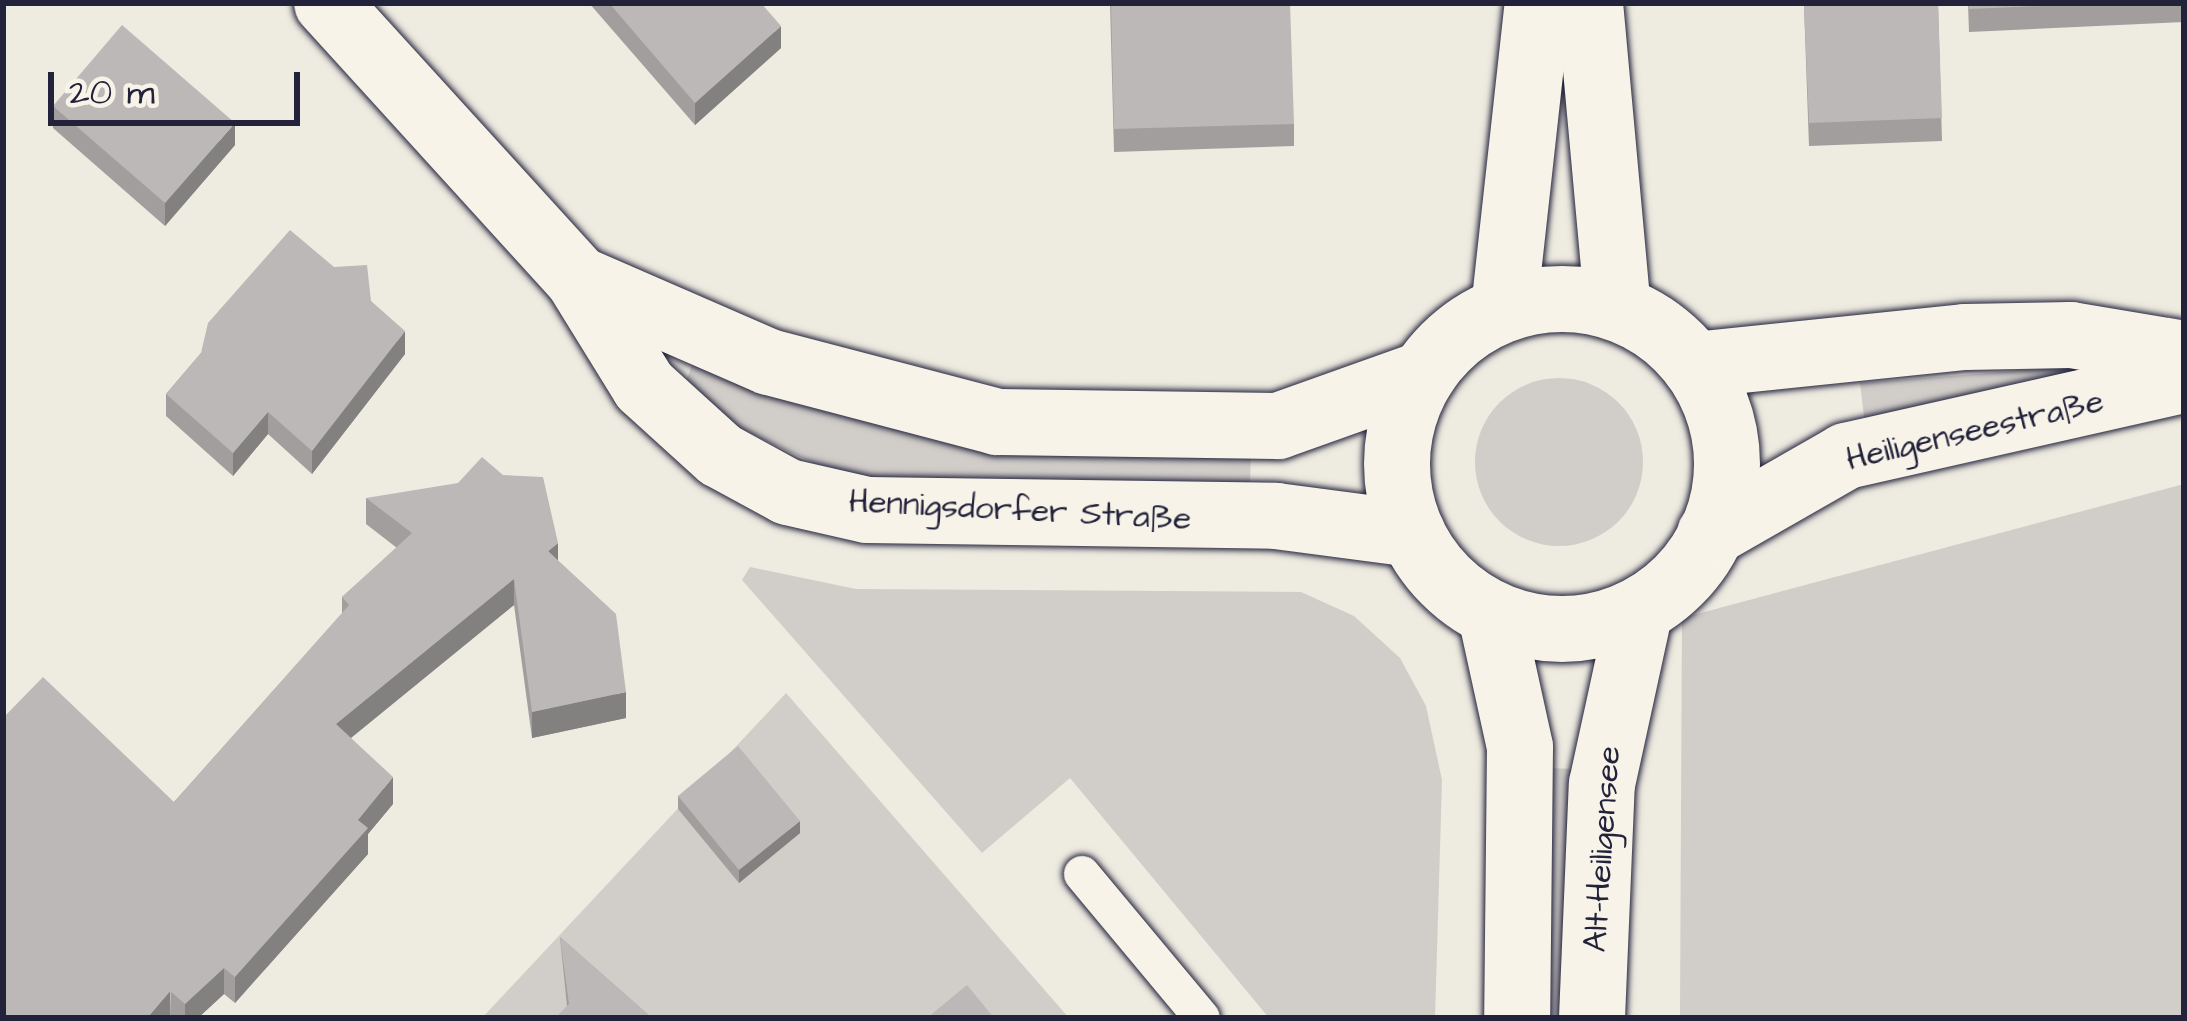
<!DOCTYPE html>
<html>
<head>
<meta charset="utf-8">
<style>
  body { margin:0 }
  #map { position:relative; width:2187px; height:1021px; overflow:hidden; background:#eeebe1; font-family:"Architects Daughter",sans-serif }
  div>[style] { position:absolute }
  .green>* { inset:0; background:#d1cdc9 }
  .round { border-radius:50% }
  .roads { filter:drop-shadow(0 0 3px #22223b) drop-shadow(0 0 3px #22223b) }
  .lane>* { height:36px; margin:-18px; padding:0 18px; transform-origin:18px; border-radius:18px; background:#f7f3e8 }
  .street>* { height:66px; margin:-33px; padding:0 33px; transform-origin:33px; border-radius:33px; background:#f7f3e8 }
  .secondary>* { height:66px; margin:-33px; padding:0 33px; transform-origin:33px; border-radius:33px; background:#f7f3e8 }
  .secondary>.ring { margin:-33px; padding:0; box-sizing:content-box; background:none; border:66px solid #f7f3e8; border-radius:50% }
  .wall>* { inset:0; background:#a19e9d }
  .shaded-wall>* { inset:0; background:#838180 }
  .building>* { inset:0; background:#bbb8b7 }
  span { translate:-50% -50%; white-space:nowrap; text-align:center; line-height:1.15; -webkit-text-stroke:10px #f7f3e8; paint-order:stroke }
  .street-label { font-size:33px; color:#22223b }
  .frame { position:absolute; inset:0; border:6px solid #22223b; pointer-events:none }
  .scale { position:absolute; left:48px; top:72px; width:252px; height:54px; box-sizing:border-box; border:6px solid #22223b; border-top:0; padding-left:15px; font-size:36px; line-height:42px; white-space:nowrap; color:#22223b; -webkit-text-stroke:9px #f7f3e8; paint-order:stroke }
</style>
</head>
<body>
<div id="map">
  <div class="green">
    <i style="clip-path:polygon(694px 359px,1251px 447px,1250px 489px,916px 487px,824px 468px,729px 423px,687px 379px)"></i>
    <i style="clip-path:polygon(2066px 367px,2063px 381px,1865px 425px,1860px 383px)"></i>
    <i class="round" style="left:1475px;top:378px;width:168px;height:168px"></i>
    <i style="clip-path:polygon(2184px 484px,2184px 1018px,1680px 1018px,1682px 618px)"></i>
    <i style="clip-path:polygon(750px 567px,856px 589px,1301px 592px,1354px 616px,1400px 658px,1426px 706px,1442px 780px,1435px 1018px,1269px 1018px,1070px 778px,982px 853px,742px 580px)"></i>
    <i style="clip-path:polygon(786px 693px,1069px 1018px,482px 1018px)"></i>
    <i style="clip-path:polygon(1544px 768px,1575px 769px,1567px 1018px,1539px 1018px)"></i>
  </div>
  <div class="roads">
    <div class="lane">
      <i style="left:1082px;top:874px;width:187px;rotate:50.2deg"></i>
    </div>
    <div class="street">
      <i style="left:1590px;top:3px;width:306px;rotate:84.8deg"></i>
      <i style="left:1504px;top:309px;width:308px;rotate:-83.7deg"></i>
    </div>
    <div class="secondary">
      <i style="left:327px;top:3px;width:373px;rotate:47.7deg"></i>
      <i style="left:578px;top:279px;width:126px;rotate:58.3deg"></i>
      <i style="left:644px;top:386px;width:103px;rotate:42.2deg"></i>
      <i style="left:720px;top:455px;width:77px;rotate:28.6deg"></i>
      <i style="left:788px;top:492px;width:81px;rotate:12.8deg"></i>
      <i style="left:867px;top:510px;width:409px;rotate:0.8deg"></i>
      <i style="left:1276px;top:516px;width:138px;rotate:7.5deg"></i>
      <i style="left:578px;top:279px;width:208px;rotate:23.5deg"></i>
      <i style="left:769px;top:362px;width:236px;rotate:14.7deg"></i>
      <i style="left:997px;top:422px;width:281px;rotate:0.8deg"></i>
      <i style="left:1278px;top:426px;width:155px;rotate:-19.6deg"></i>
      <i class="ring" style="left:1397px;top:299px;width:264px;height:264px"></i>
      <i style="left:1694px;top:365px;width:272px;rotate:-5.9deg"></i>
      <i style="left:1965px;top:337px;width:106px;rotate:-1.1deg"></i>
      <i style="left:2071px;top:335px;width:115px;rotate:9.5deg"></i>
      <i style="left:1710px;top:534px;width:157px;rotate:-29.8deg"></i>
      <i style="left:1846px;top:456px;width:346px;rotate:-12.7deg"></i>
      <i style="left:1491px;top:615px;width:135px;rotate:77.6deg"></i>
      <i style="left:1520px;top:747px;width:271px;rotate:90.6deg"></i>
      <i style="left:1592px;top:1018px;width:234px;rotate:-87.6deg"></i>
      <i style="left:1602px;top:784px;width:178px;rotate:-77.7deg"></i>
    </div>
  </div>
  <div class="wall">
    <i style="clip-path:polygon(589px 3px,761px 3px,781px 48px,695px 125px)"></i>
    <i style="clip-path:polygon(1110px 3px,1294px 124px,1294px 146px,1114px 152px)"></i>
    <i style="clip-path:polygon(1938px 3px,1942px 141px,1809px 146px,1804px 6px)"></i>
    <i style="clip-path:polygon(1968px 3px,2184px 3px,2184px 22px,1969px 32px)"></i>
    <i style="clip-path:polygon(53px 106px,235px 145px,165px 226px,53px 128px)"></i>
    <i style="clip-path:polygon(371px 301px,405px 354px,312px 474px,268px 434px,233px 476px,166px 416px,166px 394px,201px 353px)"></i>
    <i style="clip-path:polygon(366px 498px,558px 561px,626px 718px,532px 738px,514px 605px,351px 738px,393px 804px,368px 834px,368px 854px,235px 1003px,224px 994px,198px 1018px,170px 1018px,174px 802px,342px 614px,342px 597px,397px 548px,366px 524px)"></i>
    <i style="clip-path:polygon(678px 796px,800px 833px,739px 883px,678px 809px)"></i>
    <i style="clip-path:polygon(560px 937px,652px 1018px,567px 1006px)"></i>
  </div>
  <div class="shaded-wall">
    <i style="clip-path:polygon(781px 26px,781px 48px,695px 125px,695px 103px)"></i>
    <i style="clip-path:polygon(235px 123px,235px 145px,165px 226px,165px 203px)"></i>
    <i style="clip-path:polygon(405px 331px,405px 354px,312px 474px,312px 451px)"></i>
    <i style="clip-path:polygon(268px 412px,268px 434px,233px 476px,233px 453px)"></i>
    <i style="clip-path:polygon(558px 543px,558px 569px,548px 551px)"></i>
    <i style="clip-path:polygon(514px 579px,514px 605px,336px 750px,336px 724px)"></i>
    <i style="clip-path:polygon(626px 692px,626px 718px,532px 738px,532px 712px)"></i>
    <i style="clip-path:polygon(393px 777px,393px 804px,368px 834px,368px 854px,235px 1003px,235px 977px,358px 820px)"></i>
    <i style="clip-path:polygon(800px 821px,800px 833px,739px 883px,739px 870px)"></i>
    <i style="clip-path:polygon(224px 968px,224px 994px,198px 1018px,185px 1018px,185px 1004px)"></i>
    <i style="clip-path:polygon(170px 991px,170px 1017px,147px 1018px)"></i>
  </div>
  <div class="building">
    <i style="clip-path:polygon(609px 3px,761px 3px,781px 26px,695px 103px)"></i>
    <i style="clip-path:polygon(1111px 3px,1290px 3px,1294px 124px,1114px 129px)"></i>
    <i style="clip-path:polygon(1902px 3px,1938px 3px,1942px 118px,1809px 123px,1804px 6px)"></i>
    <i style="clip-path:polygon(1969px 3px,2113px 3px,1969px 9px)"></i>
    <i style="clip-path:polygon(122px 25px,235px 123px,165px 203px,53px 106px)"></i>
    <i style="clip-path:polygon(290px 230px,334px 267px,367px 265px,371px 301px,405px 331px,312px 451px,268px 412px,233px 453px,166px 394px,201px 353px,208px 323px)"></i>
    <i style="clip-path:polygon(482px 457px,503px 475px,543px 477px,558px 543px,548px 551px,616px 614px,626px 692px,532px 712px,514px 579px,336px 724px,393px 777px,358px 820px,368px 828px,235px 977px,224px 968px,185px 1004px,170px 991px,147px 1018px,3px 1018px,3px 718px,43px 677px,174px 802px,349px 605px,342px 597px,412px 533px,366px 498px,458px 483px)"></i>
    <i style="clip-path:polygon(738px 746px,800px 821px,739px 870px,678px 796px)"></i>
    <i style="clip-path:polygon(560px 937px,652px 1018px,555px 1018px,569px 1004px)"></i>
    <i style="clip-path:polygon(967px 985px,994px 1018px,927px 1018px)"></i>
  </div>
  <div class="street-label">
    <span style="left:1975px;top:431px;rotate:-13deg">Heiligenseestraße</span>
    <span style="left:1020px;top:511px;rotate:3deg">Hennigsdorfer Straße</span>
    <span style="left:1603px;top:849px;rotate:-86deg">Alt-Heiligensee</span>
  </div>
  <div class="frame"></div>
  <div class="scale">20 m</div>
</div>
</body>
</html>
